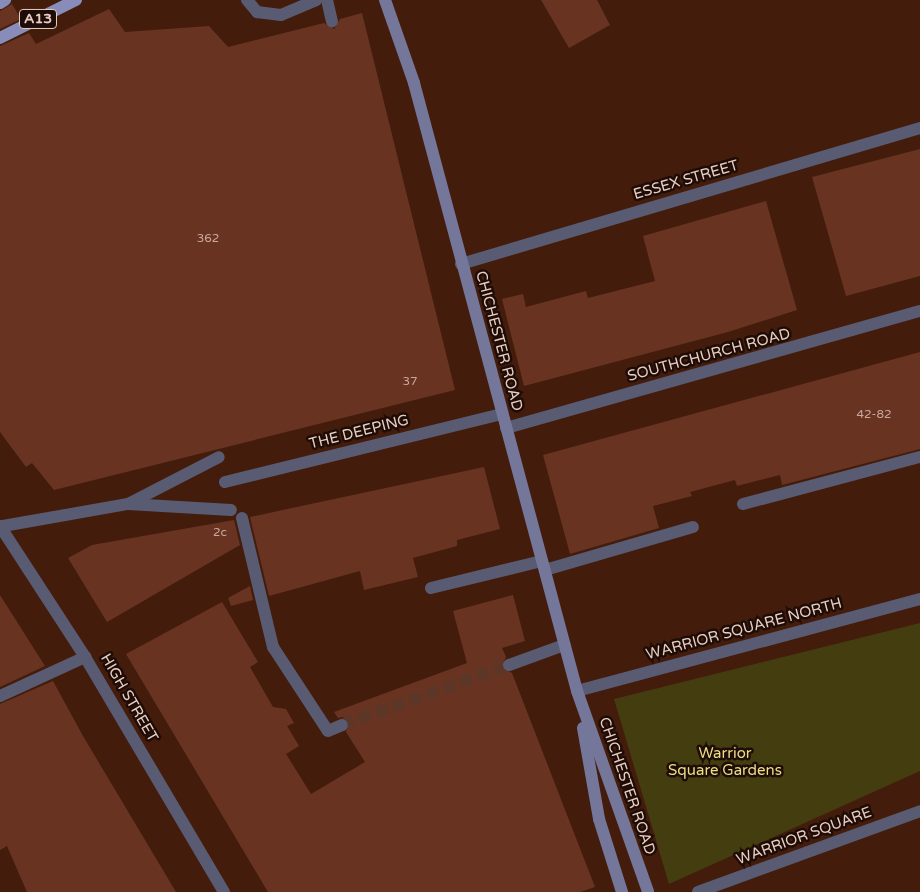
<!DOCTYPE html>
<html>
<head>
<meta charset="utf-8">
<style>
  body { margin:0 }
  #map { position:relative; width:920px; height:892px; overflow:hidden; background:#431c0c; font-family:"Varela Round",sans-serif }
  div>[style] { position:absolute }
  .green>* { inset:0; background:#433d10 }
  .building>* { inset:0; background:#683421 }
  .street-tunnel>* { height:12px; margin-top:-6px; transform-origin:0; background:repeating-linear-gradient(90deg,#5c3728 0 12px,transparent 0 18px) }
  .lane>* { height:12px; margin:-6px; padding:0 6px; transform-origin:6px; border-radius:6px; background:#595b72 }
  .street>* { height:12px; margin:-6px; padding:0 6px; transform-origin:6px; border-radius:6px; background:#595b72 }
  .secondary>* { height:12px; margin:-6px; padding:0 6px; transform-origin:6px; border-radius:6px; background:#74779a }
  .primary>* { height:12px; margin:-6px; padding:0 6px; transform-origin:6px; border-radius:6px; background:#888cba }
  span { translate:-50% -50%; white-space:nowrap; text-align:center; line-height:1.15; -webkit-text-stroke:5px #1e0c06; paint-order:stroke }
  .number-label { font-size:12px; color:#c9a89b }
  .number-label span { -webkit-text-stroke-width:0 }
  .shield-label span { padding:1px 4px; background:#1e0c06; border:1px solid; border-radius:4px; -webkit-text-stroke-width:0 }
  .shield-label { font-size:14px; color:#e9cec4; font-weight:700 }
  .street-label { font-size:15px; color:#e9cec4 }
  .park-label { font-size:15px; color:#ebde85 }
</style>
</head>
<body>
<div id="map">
  <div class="green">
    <i style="clip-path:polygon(920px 623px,920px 771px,669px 884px,614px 699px)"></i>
  </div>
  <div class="building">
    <i style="clip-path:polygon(541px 0,597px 0,610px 25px,569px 48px)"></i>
    <i style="clip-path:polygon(12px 4px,21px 19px,0 29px,0 11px)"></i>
    <i style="clip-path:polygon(109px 9px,125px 32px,209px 26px,228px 47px,324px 23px,334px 29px,340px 19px,362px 13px,455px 390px,54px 490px,32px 463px,26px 467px,0 432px,0 46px,29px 33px,36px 44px)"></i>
    <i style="clip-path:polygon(920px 149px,920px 276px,846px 296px,812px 177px)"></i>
    <i style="clip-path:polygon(766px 201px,797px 310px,728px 332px,524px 386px,502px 299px,523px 294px,526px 307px,586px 291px,588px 298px,655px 281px,643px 236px)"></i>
    <i style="clip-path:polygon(920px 352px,920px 449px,782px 485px,780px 475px,737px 486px,735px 480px,690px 492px,692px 496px,653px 506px,659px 528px,570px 554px,543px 455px)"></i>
    <i style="clip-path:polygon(484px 467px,500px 529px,457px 540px,457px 546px,413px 558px,418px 577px,364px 590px,360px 571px,269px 596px,250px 517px)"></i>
    <i style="clip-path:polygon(234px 520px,240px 545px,107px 622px,68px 558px,92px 545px)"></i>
    <i style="clip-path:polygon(250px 586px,253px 600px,231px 606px,228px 598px)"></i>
    <i style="clip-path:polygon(0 595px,45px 666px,0 687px)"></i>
    <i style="clip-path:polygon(513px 595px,525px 641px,502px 648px,506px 657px,501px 667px,512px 673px,595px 887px,580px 892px,268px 892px,126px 654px,222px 602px,258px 662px,250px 667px,273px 707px,286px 709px,294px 723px,287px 726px,299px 746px,286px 754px,311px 794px,365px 762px,346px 732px,349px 721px,343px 717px,338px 718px,334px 712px,467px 663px,453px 611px)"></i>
    <i style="clip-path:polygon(53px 681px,83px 736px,176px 892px,27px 892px,7px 846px,0 850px,0 704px)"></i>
  </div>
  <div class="street-tunnel">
    <i style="left:342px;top:725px;width:177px;rotate:-19.8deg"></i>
  </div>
  <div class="lane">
    <i style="left:247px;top:0;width:16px;rotate:50deg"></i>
    <i style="left:257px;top:12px;width:24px;rotate:7deg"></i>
    <i style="left:281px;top:15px;width:38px;rotate:-23deg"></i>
    <i style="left:327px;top:0;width:22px;rotate:77deg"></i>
    <i style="left:225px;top:482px;width:285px;rotate:-13.8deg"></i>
    <i style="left:743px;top:504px;width:183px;rotate:-14.9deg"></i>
    <i style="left:545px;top:570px;width:154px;rotate:-16.2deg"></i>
    <i style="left:431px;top:588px;width:114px;rotate:-13.7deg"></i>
  </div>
  <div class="street">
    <i style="left:461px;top:264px;width:479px;rotate:-16.5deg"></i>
    <i style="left:506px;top:428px;width:430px;rotate:-15.8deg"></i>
    <i style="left:128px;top:504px;width:103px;rotate:3.3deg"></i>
    <i style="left:242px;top:518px;width:133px;rotate:76.5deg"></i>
    <i style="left:273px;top:647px;width:100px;rotate:56.8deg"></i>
    <i style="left:328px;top:731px;width:15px;rotate:-23deg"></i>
    <i style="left:0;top:526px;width:156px;rotate:57deg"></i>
    <i style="left:85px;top:657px;width:273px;rotate:59.4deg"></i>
    <i style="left:3px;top:526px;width:127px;rotate:-10deg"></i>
    <i style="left:128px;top:504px;width:102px;rotate:-27.3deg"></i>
    <i style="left:509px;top:665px;width:59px;rotate:-20deg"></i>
    <i style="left:577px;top:691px;width:355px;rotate:-15deg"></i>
    <i style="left:0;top:696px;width:94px;rotate:-24.6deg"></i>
    <i style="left:698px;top:892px;width:236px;rotate:-20deg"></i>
  </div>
  <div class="secondary">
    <i style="left:385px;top:0;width:88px;rotate:70.7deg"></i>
    <i style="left:414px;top:83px;width:629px;rotate:74.99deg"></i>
    <i style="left:577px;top:691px;width:213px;rotate:70.5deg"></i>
    <i style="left:583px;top:728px;width:92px;rotate:80deg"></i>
    <i style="left:599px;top:819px;width:77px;rotate:72.5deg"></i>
  </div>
  <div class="primary">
    <i style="left:0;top:3px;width:6px;rotate:-31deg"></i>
    <i style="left:0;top:38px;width:85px;rotate:-26.6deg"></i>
  </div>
  <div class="number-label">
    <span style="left:208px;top:239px">362</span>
    <span style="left:410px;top:382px">37</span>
    <span style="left:874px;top:415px">42-82</span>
    <span style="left:220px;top:533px">2c</span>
  </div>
  <div class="shield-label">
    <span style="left:38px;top:19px">A13</span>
  </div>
  <div class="street-label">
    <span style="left:686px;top:180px;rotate:-16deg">ESSEX STREET</span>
    <span style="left:499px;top:341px;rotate:75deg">CHICHESTER ROAD</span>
    <span style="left:709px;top:355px;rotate:-15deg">SOUTHCHURCH ROAD</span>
    <span style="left:359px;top:432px;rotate:-14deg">THE DEEPING</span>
    <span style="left:744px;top:629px;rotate:-15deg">WARRIOR SQUARE NORTH</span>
    <span style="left:129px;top:698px;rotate:60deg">HIGH STREET</span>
    <span style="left:627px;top:786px;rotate:71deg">CHICHESTER ROAD</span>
    <span style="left:804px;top:836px;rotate:-20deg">WARRIOR SQUARE</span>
  </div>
  <div class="park-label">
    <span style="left:725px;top:762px">Warrior<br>Square Gardens</span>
  </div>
</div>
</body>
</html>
